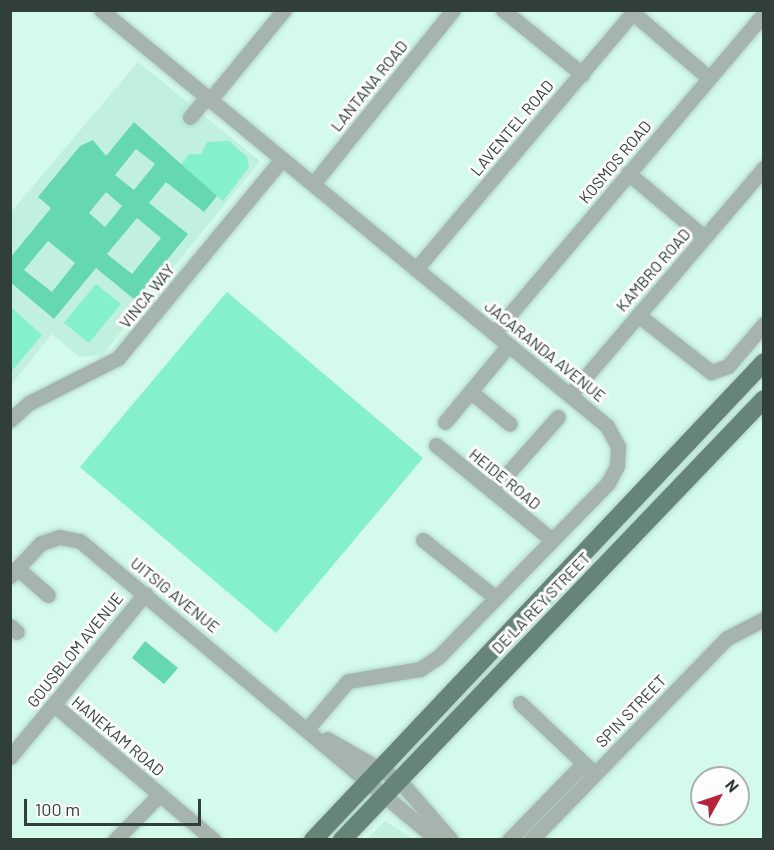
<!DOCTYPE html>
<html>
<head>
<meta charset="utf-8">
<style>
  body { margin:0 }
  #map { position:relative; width:774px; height:850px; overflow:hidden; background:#d3faea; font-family:Barlow,sans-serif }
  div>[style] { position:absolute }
  .built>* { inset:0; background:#c1f1de }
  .green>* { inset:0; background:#84f1ca }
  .building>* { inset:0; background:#65d8b0 }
  .roads { filter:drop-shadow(0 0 2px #b2d5c7) drop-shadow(0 0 2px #b2d5c7) }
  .minor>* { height:15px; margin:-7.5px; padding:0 7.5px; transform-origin:7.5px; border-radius:7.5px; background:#a5b5ae }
  .major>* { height:18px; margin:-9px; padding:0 9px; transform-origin:9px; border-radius:9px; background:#668478 }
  span { translate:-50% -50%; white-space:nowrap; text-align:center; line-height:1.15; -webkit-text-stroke:6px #fdfdfd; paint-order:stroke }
  .street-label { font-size:16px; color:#303f39 }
  .frame { position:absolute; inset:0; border:12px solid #303f39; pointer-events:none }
  .north { position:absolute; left:690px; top:766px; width:60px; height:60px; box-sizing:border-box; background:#fdfdfd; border:2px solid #abb1af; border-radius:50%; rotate:50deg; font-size:16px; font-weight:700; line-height:24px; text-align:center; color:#303f39 }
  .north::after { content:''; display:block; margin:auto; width:21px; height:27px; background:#b5233c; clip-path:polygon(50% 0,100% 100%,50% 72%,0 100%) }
  .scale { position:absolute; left:24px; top:799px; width:177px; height:27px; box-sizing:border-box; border:3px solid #303f39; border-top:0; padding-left:8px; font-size:18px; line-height:21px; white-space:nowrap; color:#303f39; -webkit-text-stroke:4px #fdfdfd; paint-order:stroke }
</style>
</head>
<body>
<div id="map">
  <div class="built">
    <i style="clip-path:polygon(138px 62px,260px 161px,102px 355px,79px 357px,52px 334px,11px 385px,11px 212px)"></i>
    <i style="clip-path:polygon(385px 821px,413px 839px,367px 839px)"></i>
  </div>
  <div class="green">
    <i style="clip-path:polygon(229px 141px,247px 157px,249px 167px,223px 201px,180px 166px,189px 154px,201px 154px,207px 142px)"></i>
    <i style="clip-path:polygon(96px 284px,121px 304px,89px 343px,64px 323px)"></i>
    <i style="clip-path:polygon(227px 292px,423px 458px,276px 633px,80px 467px)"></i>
    <i style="clip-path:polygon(11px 307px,42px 335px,11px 372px)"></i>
  </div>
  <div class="building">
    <i style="clip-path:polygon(evenodd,134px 122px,217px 196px,204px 212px,166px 182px,149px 203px,188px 234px,135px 300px,96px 268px,54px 319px,10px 282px,10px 258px,51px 208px,38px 197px,80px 146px,93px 140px,106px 156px,134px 122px,136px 149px,155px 164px,134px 190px,115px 175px,136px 149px,134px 122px,106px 192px,122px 206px,105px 227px,89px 213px,106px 192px,134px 122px,137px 218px,161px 238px,132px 274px,107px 254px,137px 218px,134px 122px,48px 241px,75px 263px,52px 292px,24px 270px,48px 241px)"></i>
    <i style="clip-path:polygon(145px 641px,178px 668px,164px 684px,132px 658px)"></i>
  </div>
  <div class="roads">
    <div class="minor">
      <i style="left:101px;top:10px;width:655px;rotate:39.42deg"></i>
      <i style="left:607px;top:426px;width:24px;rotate:62deg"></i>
      <i style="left:618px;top:447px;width:19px;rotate:93deg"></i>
      <i style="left:617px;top:466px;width:19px;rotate:118deg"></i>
      <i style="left:608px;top:483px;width:243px;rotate:134.3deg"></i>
      <i style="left:438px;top:657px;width:22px;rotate:146deg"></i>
      <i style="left:420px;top:669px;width:73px;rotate:170.5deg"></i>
      <i style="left:348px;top:681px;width:62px;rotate:130.4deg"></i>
      <i style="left:503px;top:10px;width:102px;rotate:39deg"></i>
      <i style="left:633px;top:13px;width:100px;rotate:40.5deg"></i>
      <i style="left:210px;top:100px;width:117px;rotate:-50.6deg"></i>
      <i style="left:190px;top:117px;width:26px;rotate:-50deg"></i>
      <i style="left:628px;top:173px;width:99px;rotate:40.1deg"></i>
      <i style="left:313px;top:184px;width:223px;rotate:-51.2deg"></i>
      <i style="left:416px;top:269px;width:339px;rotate:-49.8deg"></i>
      <i style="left:638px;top:315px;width:93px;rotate:38deg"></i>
      <i style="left:711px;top:372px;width:18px;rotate:-19deg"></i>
      <i style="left:728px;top:366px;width:55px;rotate:-49.4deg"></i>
      <i style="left:494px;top:333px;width:418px;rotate:-49.8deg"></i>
      <i style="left:471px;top:392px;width:50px;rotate:39.4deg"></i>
      <i style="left:570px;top:395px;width:299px;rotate:-49.5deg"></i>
      <i style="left:10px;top:420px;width:25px;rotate:-42deg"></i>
      <i style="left:29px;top:403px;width:100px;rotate:-26.8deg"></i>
      <i style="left:118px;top:358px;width:258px;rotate:-50.5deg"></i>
      <i style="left:445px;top:422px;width:100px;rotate:-50.3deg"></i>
      <i style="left:436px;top:445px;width:150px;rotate:39.3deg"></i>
      <i style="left:492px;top:491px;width:99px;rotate:-48.3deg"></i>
      <i style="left:423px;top:540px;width:93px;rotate:38.5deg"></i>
      <i style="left:17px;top:568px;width:41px;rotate:41.1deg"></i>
      <i style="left:10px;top:576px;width:45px;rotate:-46.8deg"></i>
      <i style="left:41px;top:543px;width:19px;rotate:-18deg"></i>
      <i style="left:59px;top:537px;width:21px;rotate:11deg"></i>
      <i style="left:80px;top:541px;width:466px;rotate:39.9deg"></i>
      <i style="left:10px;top:626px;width:9px;rotate:41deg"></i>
      <i style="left:520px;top:703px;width:96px;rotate:43.3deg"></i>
      <i style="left:54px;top:705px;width:209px;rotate:40.2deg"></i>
      <i style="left:327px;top:739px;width:83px;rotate:29.7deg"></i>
      <i style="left:399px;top:780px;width:79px;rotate:49.1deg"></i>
      <i style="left:10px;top:757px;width:212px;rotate:-50.4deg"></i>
      <i style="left:115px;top:840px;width:63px;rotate:-45.6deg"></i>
      <i style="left:509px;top:840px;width:107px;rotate:-45.8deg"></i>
      <i style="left:531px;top:840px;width:281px;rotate:-45.9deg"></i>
      <i style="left:727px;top:638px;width:42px;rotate:-27.2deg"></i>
    </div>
    <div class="major">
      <i style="left:313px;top:840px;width:657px;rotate:-46.66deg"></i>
      <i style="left:342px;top:840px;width:610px;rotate:-46.26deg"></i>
    </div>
  </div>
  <div class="street-label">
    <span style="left:369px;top:86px;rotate:-51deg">LANTANA ROAD</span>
    <span style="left:512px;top:128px;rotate:-50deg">LAVENTEL ROAD</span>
    <span style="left:615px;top:162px;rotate:-50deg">KOSMOS ROAD</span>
    <span style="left:653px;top:270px;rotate:-49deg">KAMBRO ROAD</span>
    <span style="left:147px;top:296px;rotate:-51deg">VINCA WAY</span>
    <span style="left:545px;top:351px;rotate:39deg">JACARANDA AVENUE</span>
    <span style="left:505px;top:479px;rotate:39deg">HEIDE ROAD</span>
    <span style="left:175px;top:595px;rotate:39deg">UITSIG AVENUE</span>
    <span style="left:541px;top:603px;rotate:-46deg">DE LA REY STREET</span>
    <span style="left:75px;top:650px;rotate:-51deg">GOUSBLOM AVENUE</span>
    <span style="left:631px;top:711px;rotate:-46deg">SPIN STREET</span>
    <span style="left:118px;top:736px;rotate:40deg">HANEKAM ROAD</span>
  </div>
  <div class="frame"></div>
  <div class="north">N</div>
  <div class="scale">100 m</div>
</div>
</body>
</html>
